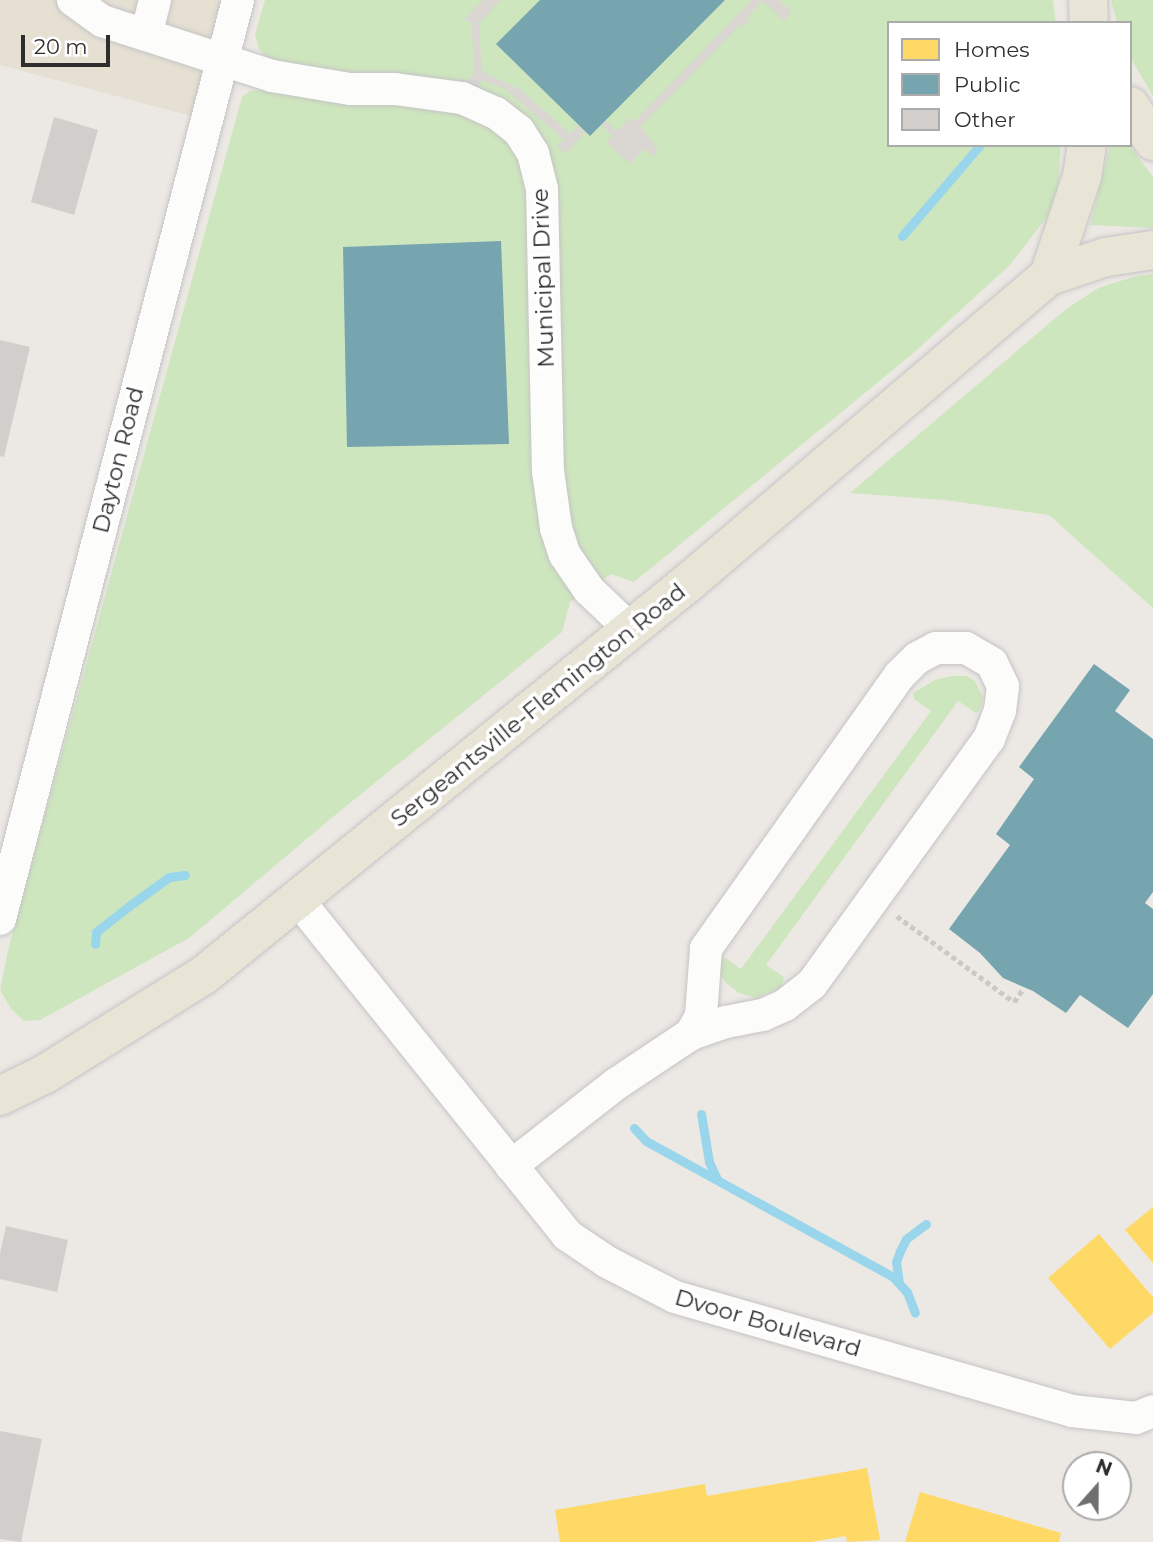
<!DOCTYPE html>
<html>
<head>
<meta charset="utf-8">
<style>
  body { margin:0 }
  #map { position:relative; width:1153px; height:1542px; overflow:hidden; background:#ece8e4; font-family:Montserrat,sans-serif }
  div>[style] { position:absolute }
  .education>* { inset:0; background:#e6e0d3 }
  .green>* { inset:0; background:#cee6be }
  .plaza>* { inset:0; background:#dad6d2 }
  .homes>* { inset:0; background:#ffd966 }
  .public>* { inset:0; background:#76a5af }
  .stream>* { height:9px; margin:-4.5px; padding:0 4.5px; transform-origin:4.5px; border-radius:4.5px; background:#99d6ec }
  .building>* { inset:0; background:#d1cecb }
  .path>* { height:4.5px; margin-top:-2.25px; transform-origin:0; background:repeating-linear-gradient(90deg,#c9c9c8 0 5px,transparent 0 8.5px) }
  .roads { filter:drop-shadow(0 0 2px #c5c4c5) drop-shadow(0 0 2px #c5c4c5) }
  .minor>* { height:32px; margin:-16px; padding:0 16px; transform-origin:16px; border-radius:16px; background:#fcfcfb }
  .major>* { height:38px; margin:-19px; padding:0 19px; transform-origin:19px; border-radius:19px; background:#e8e4d6 }
  span { translate:-50% -50%; white-space:nowrap; text-align:center; line-height:1.15; -webkit-text-stroke:7px #fff; paint-order:stroke }
  .street-label { font-size:23px; color:#2e2e2e }
  .legend { position:absolute; left:887px; top:21px; width:245px; height:126px; box-sizing:border-box; background:#fff; border:2px solid #ababab; margin:0; padding:9px 12px; list-style:none; font-size:21px; color:#2e2e2e }
  .legend li { display:flex; align-items:center; gap:14px; height:35px }
  .legend b { width:35px; border:2px solid #ababab }
  .north { position:absolute; left:1062px; top:1451px; width:70px; height:70px; box-sizing:border-box; background:#fff; border:2px solid #ababab; border-radius:50%; rotate:21deg; font-size:19px; font-weight:700; line-height:28px; text-align:center; color:#2e2e2e }
  .north::after { content:''; display:block; margin:auto; width:24px; height:32px; background:#706f6e; clip-path:polygon(50% 0,100% 100%,50% 72%,0 100%) }
  .scale { position:absolute; left:21px; top:35px; width:89px; height:32px; box-sizing:border-box; border:4px solid #2e2e2e; border-top:0; padding-left:9px; font-size:21px; line-height:24px; white-space:nowrap; color:#2e2e2e; -webkit-text-stroke:5px #fff; paint-order:stroke }
</style>
</head>
<body>
<div id="map">
  <div class="education">
    <i style="clip-path:polygon(0 0,238px 0,206px 120px,0 65px)"></i>
  </div>
  <div class="green">
    <i style="clip-path:polygon(265px 0,1053px 0,1056px 23px,889px 23px,889px 145px,1061px 145px,1057px 204px,1010px 265px,910px 356px,634px 582px,611px 574px,570px 602px,562px 632px,340px 811px,189px 938px,40px 1020px,24px 1021px,11px 1009px,0 990px,9px 946px,242px 97px,250px 91px,261px 90px,267px 59px,259px 49px,255px 35px)"></i>
    <i style="clip-path:polygon(1111px 0,1153px 0,1153px 96px,1130px 57px,1130px 23px,1117px 23px)"></i>
    <i style="clip-path:polygon(1110px 145px,1129px 145px,1153px 177px,1153px 228px,1090px 225px)"></i>
    <i style="clip-path:polygon(1153px 274px,1153px 608px,1049px 515px,945px 500px,850px 493px,1066px 309px,1100px 287px,1137px 276px)"></i>
    <i style="clip-path:polygon(952px 676px,967px 676px,975px 681px,983px 697px,980px 710px,976px 713px,958px 701px,766px 965px,784px 977px,781px 988px,756px 998px,739px 993px,725px 982px,718px 969px,719px 960px,725px 958px,741px 969px,931px 711px,914px 699px,913px 693px,935px 680px)"></i>
  </div>
  <div class="plaza">
    <i style="clip-path:polygon(483px 0,501px 0,479px 23px,482px 71px,521px 90px,571px 134px,578px 125px,585px 132px,566px 154px,557px 145px,564px 140px,506px 90px,482px 80px,477px 88px,466px 84px,473px 74px,474px 61px,471px 22px,464px 20px)"></i>
    <i style="clip-path:polygon(752px 0,779px 0,792px 12px,784px 21px,762px 1px,747px 18px,750px 21px,745px 26px,741px 24px,641px 126px,658px 150px,653px 156px,645px 149px,630px 164px,606px 142px,612px 136px,601px 125px,605px 120px,617px 131px,630px 118px,635px 121px)"></i>
  </div>
  <div class="homes">
    <i style="clip-path:polygon(1153px 1207px,1153px 1263px,1125px 1230px)"></i>
    <i style="clip-path:polygon(1099px 1234px,1153px 1297px,1153px 1313px,1110px 1349px,1048px 1278px)"></i>
    <i style="clip-path:polygon(867px 1468px,880px 1540px,847px 1542px,846px 1536px,811px 1542px,560px 1542px,555px 1510px,705px 1484px,707px 1496px)"></i>
    <i style="clip-path:polygon(920px 1492px,1061px 1533px,1059px 1542px,905px 1542px)"></i>
  </div>
  <div class="public">
    <i style="clip-path:polygon(540px 0,725px 0,590px 136px,496px 44px)"></i>
    <i style="clip-path:polygon(501px 241px,509px 444px,347px 447px,343px 247px)"></i>
    <i style="clip-path:polygon(1094px 664px,1130px 690px,1115px 711px,1153px 739px,1153px 892px,1145px 903px,1153px 909px,1153px 994px,1128px 1028px,1080px 995px,1066px 1013px,1033px 991px,1003px 978px,980px 953px,949px 929px,1010px 845px,996px 834px,1034px 779px,1019px 767px)"></i>
  </div>
  <div class="stream">
    <i style="left:902px;top:236px;width:120px;rotate:-49.4deg"></i>
    <i style="left:95px;top:944px;width:12px;rotate:-85deg"></i>
    <i style="left:96px;top:932px;width:42px;rotate:-38.2deg"></i>
    <i style="left:129px;top:906px;width:49px;rotate:-35.9deg"></i>
    <i style="left:169px;top:877px;width:16px;rotate:-7deg"></i>
    <i style="left:701px;top:1114px;width:49px;rotate:80.5deg"></i>
    <i style="left:709px;top:1162px;width:19px;rotate:65deg"></i>
    <i style="left:634px;top:1128px;width:18px;rotate:47deg"></i>
    <i style="left:646px;top:1141px;width:281px;rotate:28.8deg"></i>
    <i style="left:892px;top:1276px;width:22px;rotate:47deg"></i>
    <i style="left:907px;top:1292px;width:22px;rotate:69deg"></i>
    <i style="left:899px;top:1283px;width:21px;rotate:-98deg"></i>
    <i style="left:896px;top:1262px;width:12px;rotate:-70deg"></i>
    <i style="left:900px;top:1251px;width:13px;rotate:-63deg"></i>
    <i style="left:906px;top:1239px;width:25px;rotate:-37deg"></i>
  </div>
  <div class="building">
    <i style="clip-path:polygon(54px 117px,98px 130px,74px 215px,31px 202px)"></i>
    <i style="clip-path:polygon(0 340px,30px 347px,4px 457px,0 456px)"></i>
    <i style="clip-path:polygon(6px 1226px,68px 1240px,57px 1292px,0 1279px,0 1253px)"></i>
    <i style="clip-path:polygon(0 1431px,42px 1439px,21px 1542px,0 1539px)"></i>
  </div>
  <div class="path">
    <i style="left:897px;top:916px;width:145px;rotate:36.3deg"></i>
    <i style="left:1014px;top:1002px;width:14px;rotate:-56deg"></i>
  </div>
  <div class="roads">
    <div class="minor">
      <i style="left:73px;top:0;width:36px;rotate:36deg"></i>
      <i style="left:102px;top:21px;width:46px;rotate:17.7deg"></i>
      <i style="left:155px;top:0;width:36px;rotate:104deg"></i>
      <i style="left:146px;top:35px;width:133px;rotate:18deg"></i>
      <i style="left:272px;top:76px;width:79px;rotate:9.5deg"></i>
      <i style="left:350px;top:89px;width:45px"></i>
      <i style="left:395px;top:89px;width:68px;rotate:7.7deg"></i>
      <i style="left:462px;top:98px;width:37px;rotate:24deg"></i>
      <i style="left:496px;top:113px;width:29px;rotate:38deg"></i>
      <i style="left:519px;top:131px;width:26px;rotate:58deg"></i>
      <i style="left:533px;top:153px;width:37px;rotate:76deg"></i>
      <i style="left:542px;top:189px;width:282px;rotate:88.8deg"></i>
      <i style="left:548px;top:471px;width:58px;rotate:82deg"></i>
      <i style="left:556px;top:528px;width:28px;rotate:72deg"></i>
      <i style="left:565px;top:555px;width:42px;rotate:55.6deg"></i>
      <i style="left:589px;top:590px;width:58px;rotate:43.6deg"></i>
      <i style="left:298px;top:900px;width:430px;rotate:51.2deg"></i>
      <i style="left:567px;top:1235px;width:48px;rotate:34deg"></i>
      <i style="left:607px;top:1262px;width:76px;rotate:27.2deg"></i>
      <i style="left:675px;top:1297px;width:413px;rotate:16deg"></i>
      <i style="left:1072px;top:1411px;width:64px;rotate:6.2deg"></i>
      <i style="left:1136px;top:1418px;width:18px;rotate:-22deg"></i>
      <i style="left:0;top:919px;width:949px;rotate:-75.48deg"></i>
      <i style="left:511px;top:1166px;width:133px;rotate:-38deg"></i>
      <i style="left:616px;top:1084px;width:90px;rotate:-33.7deg"></i>
      <i style="left:691px;top:1034px;width:37px;rotate:-19deg"></i>
      <i style="left:726px;top:1022px;width:38px;rotate:-11deg"></i>
      <i style="left:763px;top:1015px;width:24px;rotate:-24deg"></i>
      <i style="left:785px;top:1005px;width:34px;rotate:-38deg"></i>
      <i style="left:812px;top:984px;width:302px;rotate:-54.2deg"></i>
      <i style="left:989px;top:739px;width:30px;rotate:-69deg"></i>
      <i style="left:1000px;top:711px;width:25px;rotate:-83deg"></i>
      <i style="left:1003px;top:686px;width:25px;rotate:-116deg"></i>
      <i style="left:992px;top:663px;width:30px;rotate:-150deg"></i>
      <i style="left:966px;top:648px;width:30px;rotate:180deg"></i>
      <i style="left:936px;top:648px;width:21px;rotate:152deg"></i>
      <i style="left:917px;top:658px;width:25px;rotate:135deg"></i>
      <i style="left:899px;top:676px;width:334px;rotate:125.3deg"></i>
      <i style="left:706px;top:949px;width:67px;rotate:94.3deg"></i>
      <i style="left:701px;top:1016px;width:21px;rotate:119deg"></i>
    </div>
    <div class="major">
      <i style="left:1088px;top:0;width:23px;rotate:88deg"></i>
      <i style="left:1130px;top:106px;width:42px;rotate:56.7deg"></i>
      <i style="left:1049px;top:276px;width:105px;rotate:-71.7deg"></i>
      <i style="left:1082px;top:176px;width:31px;rotate:-81deg"></i>
      <i style="left:0;top:1096px;width:50px;rotate:-26.1deg"></i>
      <i style="left:45px;top:1074px;width:187px;rotate:-31.9deg"></i>
      <i style="left:204px;top:975px;width:624px;rotate:-39.02deg"></i>
      <i style="left:689px;top:582px;width:472px;rotate:-40.4deg"></i>
      <i style="left:1049px;top:276px;width:60px;rotate:-18.4deg"></i>
      <i style="left:1106px;top:257px;width:48px;rotate:-8.5deg"></i>
    </div>
  </div>
  <div class="street-label">
    <span style="left:543px;top:278px;rotate:-92deg">Municipal Drive</span>
    <span style="left:118px;top:460px;rotate:-76deg">Dayton Road</span>
    <span style="left:538px;top:705px;rotate:-39deg">Sergeantsville-Flemington Road</span>
    <span style="left:768px;top:1323px;rotate:16deg">Dvoor Boulevard</span>
  </div>
  <ul class="legend">
  <li><b style="height:19px;background:#ffd966"></b>Homes</li>
  <li><b style="height:19px;background:#76a5af"></b>Public</li>
  <li><b style="height:19px;background:#d1cecb"></b>Other</li>
  </ul>
  <div class="north">N</div>
  <div class="scale">20 m</div>
</div>
</body>
</html>
